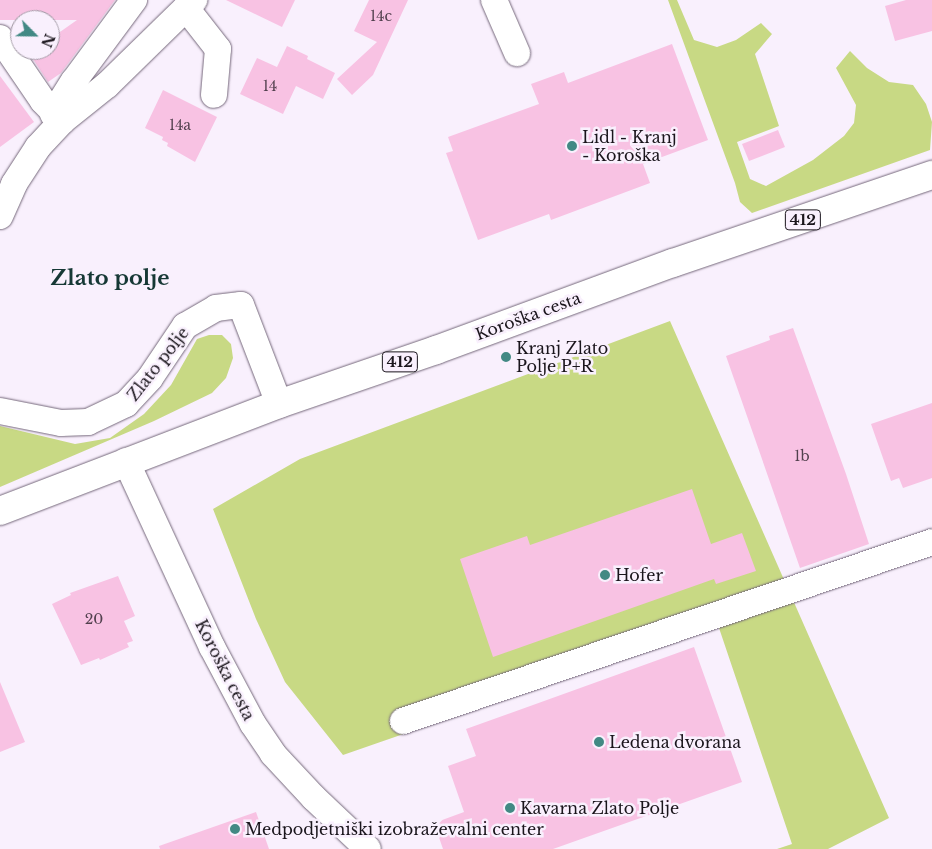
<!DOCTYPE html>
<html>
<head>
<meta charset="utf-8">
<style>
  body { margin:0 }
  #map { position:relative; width:932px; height:849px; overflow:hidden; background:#f9f0fd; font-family:"Libre Baskerville",serif }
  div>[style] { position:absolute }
  .green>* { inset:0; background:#c8d984 }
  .building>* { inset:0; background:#f8c2e3 }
  .roads { filter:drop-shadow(0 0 1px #75687b) drop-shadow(0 0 1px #75687b) }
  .minor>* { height:26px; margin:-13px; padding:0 13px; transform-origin:13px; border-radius:13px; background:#fff }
  .primary>* { height:28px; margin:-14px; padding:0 14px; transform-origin:14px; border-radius:14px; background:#fff }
  .dots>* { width:14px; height:14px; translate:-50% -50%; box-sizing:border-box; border:2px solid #f9f0fd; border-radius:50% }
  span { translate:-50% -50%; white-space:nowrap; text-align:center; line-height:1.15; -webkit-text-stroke:5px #f9f0fd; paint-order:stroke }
  .number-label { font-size:14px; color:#52404e }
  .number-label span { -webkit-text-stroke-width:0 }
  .shield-label span { padding:1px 4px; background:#f9f0fd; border:1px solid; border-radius:4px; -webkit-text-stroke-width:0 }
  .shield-label { font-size:15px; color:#1a151c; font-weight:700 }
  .poi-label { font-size:16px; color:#1a151c }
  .left { translate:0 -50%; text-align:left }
  .street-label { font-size:16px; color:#1a151c }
  .district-label { font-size:21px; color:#163835; font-weight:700 }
  .north { position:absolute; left:10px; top:10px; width:50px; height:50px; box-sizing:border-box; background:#f9f0fd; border:1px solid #a098a3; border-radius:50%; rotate:113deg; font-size:14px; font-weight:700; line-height:20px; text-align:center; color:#1a151c }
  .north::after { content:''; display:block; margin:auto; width:18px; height:22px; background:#428984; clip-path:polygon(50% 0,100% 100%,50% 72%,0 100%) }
</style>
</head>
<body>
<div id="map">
  <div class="green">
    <i style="clip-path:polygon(668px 0,677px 0,694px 40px,717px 47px,736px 40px,761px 23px,772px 34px,755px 54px,779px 126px,737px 142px,750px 179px,766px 186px,813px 160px,844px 136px,854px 123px,856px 105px,836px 68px,850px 51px,867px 68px,889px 82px,913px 85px,926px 104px,932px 122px,930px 150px,752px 213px,740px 202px,735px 183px)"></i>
    <i style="clip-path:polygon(670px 321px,889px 818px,828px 849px,777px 849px,792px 844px,718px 625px,343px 755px,285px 682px,256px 619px,213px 509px,300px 459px)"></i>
    <i style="clip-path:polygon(209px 335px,222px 335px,231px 344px,233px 358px,226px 378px,212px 393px,154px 421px,0 487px,0 426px,75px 444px,110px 438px,144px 414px,171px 385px,197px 339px)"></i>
  </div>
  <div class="building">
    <i style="clip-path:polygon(0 0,115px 0,61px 73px,48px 82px,29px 53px,34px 50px,50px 50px,50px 39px,77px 20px,0 20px)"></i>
    <i style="clip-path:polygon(226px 0,295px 0,282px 27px)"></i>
    <i style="clip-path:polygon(369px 0,408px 0,373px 75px,352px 95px,337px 79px,377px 42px,354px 31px)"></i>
    <i style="clip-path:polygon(906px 0,932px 0,932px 31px,895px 41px,885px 6px)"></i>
    <i style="clip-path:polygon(672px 44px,708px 140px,643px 164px,650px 183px,551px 220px,549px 214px,478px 240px,446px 153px,453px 151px,448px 137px,539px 104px,531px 84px,564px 72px,568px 83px)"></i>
    <i style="clip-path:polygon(287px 46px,308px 56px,307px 59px,335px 73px,323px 99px,296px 86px,283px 114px,240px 94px,257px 58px,277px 67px)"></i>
    <i style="clip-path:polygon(0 76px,34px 122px,0 147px)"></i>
    <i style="clip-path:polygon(163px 90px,217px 117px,195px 162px,167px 146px,168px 143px,162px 140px,163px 137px,145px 128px)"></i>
    <i style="clip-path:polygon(778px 130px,785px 147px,749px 161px,742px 144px)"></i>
    <i style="clip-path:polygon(793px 328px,846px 474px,869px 544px,800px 568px,726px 356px,770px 340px,769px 336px)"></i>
    <i style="clip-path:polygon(932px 403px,932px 478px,903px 488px,899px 478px,891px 481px,871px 424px)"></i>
    <i style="clip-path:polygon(692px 489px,711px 544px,742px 533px,756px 571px,716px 584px,714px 579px,493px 657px,460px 559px,527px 536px,530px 545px)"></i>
    <i style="clip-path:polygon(118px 576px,135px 616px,124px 621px,133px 641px,127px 643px,129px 647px,100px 660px,99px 658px,81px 665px,52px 604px,71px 595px,70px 593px)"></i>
    <i style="clip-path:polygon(694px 647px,742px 782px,553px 849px,443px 849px,434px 823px,464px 812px,448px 766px,476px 756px,466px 729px)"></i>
    <i style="clip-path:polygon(0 682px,25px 742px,0 752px)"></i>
    <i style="clip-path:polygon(256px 812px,269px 849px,160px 849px,159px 846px)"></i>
  </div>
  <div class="roads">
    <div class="minor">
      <i style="left:494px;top:0;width:58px;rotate:66.5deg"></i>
      <i style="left:186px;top:8px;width:52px;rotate:52deg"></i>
      <i style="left:218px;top:49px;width:46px;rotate:95deg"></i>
      <i style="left:0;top:38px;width:76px;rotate:55.7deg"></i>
      <i style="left:43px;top:101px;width:28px;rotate:46deg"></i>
      <i style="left:53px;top:114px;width:39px;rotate:-58deg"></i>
      <i style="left:74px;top:81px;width:101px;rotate:-53.5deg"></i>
      <i style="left:0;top:216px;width:35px;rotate:-66deg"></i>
      <i style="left:14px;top:184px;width:44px;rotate:-57deg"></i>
      <i style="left:38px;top:147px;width:35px;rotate:-47deg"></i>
      <i style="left:62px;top:121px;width:58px;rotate:-38.7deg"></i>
      <i style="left:107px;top:85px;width:122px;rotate:-44.3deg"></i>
      <i style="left:0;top:411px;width:62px;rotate:11.1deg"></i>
      <i style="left:61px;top:423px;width:27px;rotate:-2deg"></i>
      <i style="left:88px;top:422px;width:42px;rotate:-25.3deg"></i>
      <i style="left:126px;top:404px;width:35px;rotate:-47deg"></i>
      <i style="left:150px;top:378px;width:63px;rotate:-56.1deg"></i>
      <i style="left:185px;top:326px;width:36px;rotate:-30deg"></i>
      <i style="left:216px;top:308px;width:25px;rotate:-7deg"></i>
      <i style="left:241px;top:305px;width:106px;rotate:69deg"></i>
      <i style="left:126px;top:461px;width:205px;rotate:65.2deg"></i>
      <i style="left:212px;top:647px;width:87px;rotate:62deg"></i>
      <i style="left:253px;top:724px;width:36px;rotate:56deg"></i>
      <i style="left:273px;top:754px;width:60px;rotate:47deg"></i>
      <i style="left:314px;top:798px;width:74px;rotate:43.4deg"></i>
      <i style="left:403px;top:721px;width:558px;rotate:-18.69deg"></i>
    </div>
    <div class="primary">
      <i style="left:0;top:511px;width:299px;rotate:-21deg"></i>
      <i style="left:279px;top:404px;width:166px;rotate:-19deg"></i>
      <i style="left:436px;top:350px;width:252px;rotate:-20.2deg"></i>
      <i style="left:673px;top:263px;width:274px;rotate:-18.8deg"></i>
    </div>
  </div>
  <div class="dots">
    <i style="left:572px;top:146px;background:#428984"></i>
    <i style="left:506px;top:357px;background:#428984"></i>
    <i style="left:605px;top:575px;background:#428984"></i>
    <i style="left:599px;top:742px;background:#428984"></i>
    <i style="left:510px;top:808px;background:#428984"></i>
    <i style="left:235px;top:829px;background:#428984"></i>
  </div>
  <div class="number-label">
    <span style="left:381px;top:16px">14c</span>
    <span style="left:270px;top:86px">14</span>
    <span style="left:180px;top:125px">14a</span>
    <span style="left:802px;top:456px">1b</span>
    <span style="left:94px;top:619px">20</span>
  </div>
  <div class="shield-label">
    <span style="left:803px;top:220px">412</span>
    <span style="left:400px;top:362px">412</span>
  </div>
  <div class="poi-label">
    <span class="left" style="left:582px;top:146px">Lidl - Kranj<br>- Koroška</span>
    <span class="left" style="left:516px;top:357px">Kranj Zlato<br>Polje P+R</span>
    <span class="left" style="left:615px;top:575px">Hofer</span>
    <span class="left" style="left:609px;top:742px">Ledena dvorana</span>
    <span class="left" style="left:520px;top:808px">Kavarna Zlato Polje</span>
    <span class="left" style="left:245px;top:829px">Medpodjetniški izobraževalni center</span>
  </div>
  <div class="street-label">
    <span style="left:528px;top:316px;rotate:-20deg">Koroška cesta</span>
    <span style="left:158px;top:364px;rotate:-52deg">Zlato polje</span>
    <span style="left:225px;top:670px;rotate:63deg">Koroška cesta</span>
  </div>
  <div class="district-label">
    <span style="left:110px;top:278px">Zlato polje</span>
  </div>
  <div class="north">N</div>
</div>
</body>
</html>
